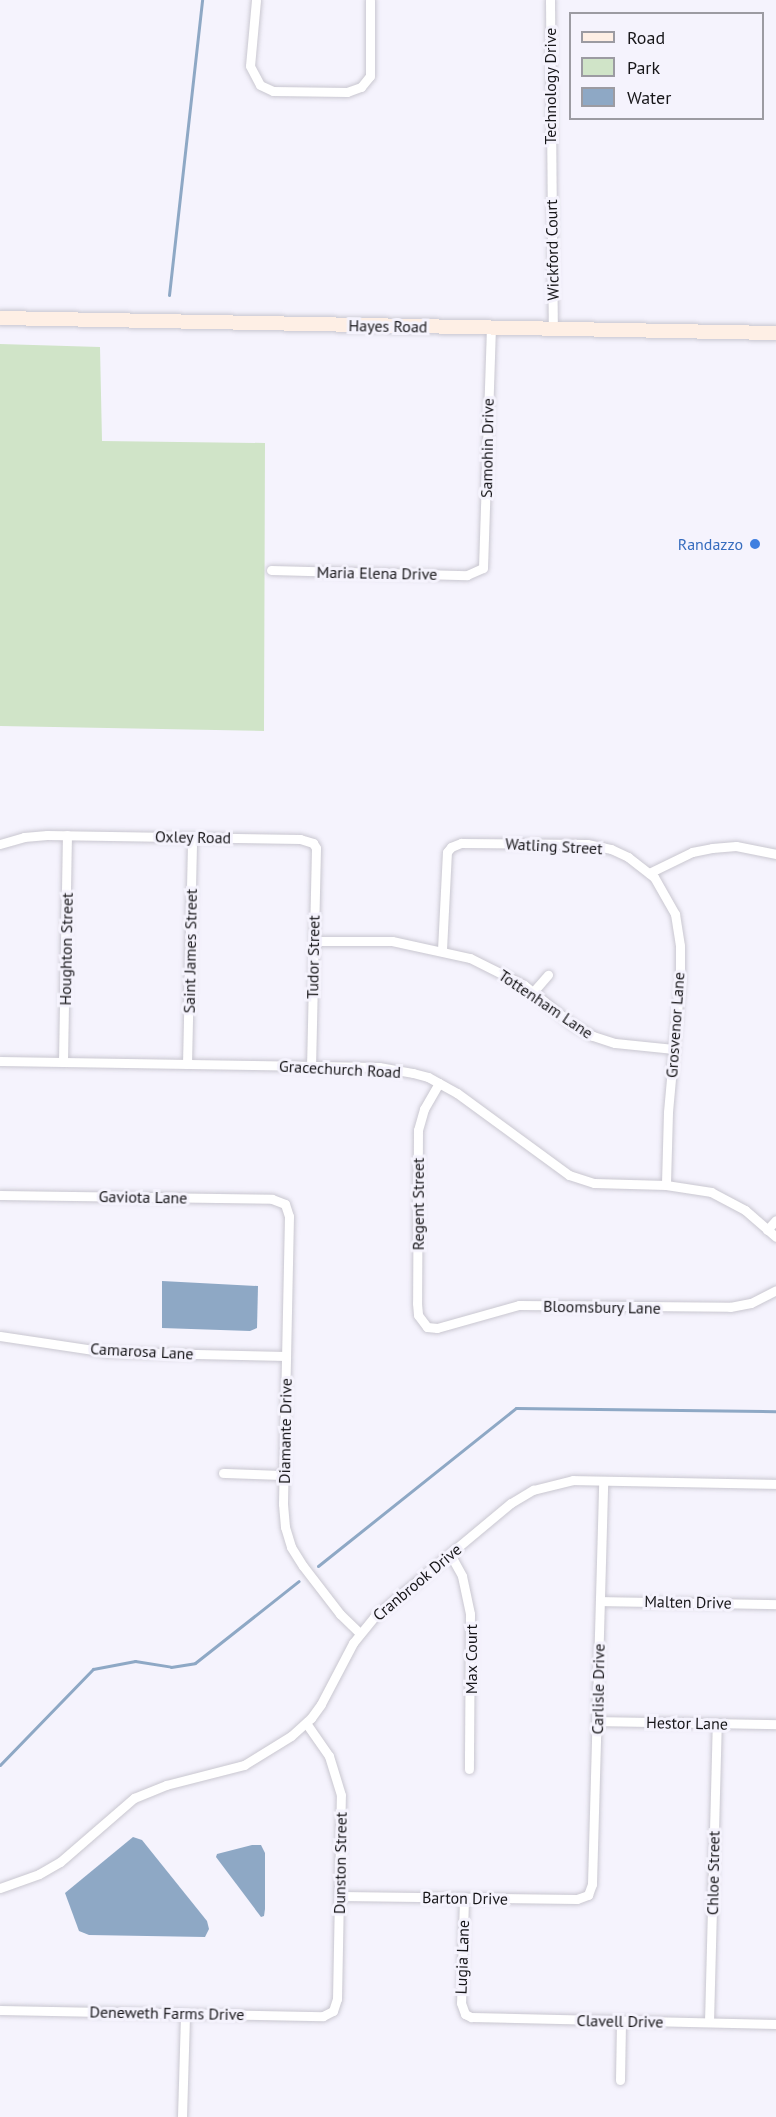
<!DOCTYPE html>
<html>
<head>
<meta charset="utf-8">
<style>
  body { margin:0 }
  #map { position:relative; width:776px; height:2117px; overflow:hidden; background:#f5f3fd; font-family:"PT Sans",sans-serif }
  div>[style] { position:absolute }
  .green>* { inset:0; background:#d0e4c8 }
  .water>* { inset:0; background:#8ea8c5 }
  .stream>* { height:3px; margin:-1.5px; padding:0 1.5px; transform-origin:1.5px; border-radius:1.5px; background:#8ea8c5 }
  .roads { filter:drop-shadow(0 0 2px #c9c7d0) drop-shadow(0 0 2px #c9c7d0) }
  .street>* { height:9px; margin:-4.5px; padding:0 4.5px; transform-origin:4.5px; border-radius:4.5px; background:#fff }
  .secondary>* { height:14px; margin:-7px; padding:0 7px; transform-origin:7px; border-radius:7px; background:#feefe5 }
  .dots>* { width:16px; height:16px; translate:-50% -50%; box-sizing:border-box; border:3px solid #f5f3fd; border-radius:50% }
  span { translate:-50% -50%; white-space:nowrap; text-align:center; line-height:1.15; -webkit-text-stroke:6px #f5f3fd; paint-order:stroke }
  .street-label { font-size:16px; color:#171619 }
  .shop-label { font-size:16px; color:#366cbe }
  .right { translate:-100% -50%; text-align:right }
  .legend { position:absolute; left:569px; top:12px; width:195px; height:108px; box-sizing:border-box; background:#f5f3fd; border:2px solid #9c9ba2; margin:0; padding:8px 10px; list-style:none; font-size:18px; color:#171619 }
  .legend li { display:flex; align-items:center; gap:12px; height:30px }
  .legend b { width:30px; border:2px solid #9c9ba2 }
</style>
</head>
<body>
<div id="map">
  <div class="green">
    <i style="clip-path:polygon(0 344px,100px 347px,102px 441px,265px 443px,264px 731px,0 726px)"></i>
  </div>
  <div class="water">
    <i style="clip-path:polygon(162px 1281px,258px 1286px,257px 1328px,250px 1331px,162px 1328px)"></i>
    <i style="clip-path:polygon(133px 1837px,142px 1840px,207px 1921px,209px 1929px,205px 1937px,89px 1935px,79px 1931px,65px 1893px)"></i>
    <i style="clip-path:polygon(252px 1845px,261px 1845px,265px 1853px,265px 1909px,264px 1916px,261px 1917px,216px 1857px,217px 1854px)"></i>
  </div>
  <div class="stream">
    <i style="left:169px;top:295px;width:297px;rotate:-83.6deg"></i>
    <i style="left:318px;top:1566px;width:253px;rotate:-38.6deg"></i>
    <i style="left:516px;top:1408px;width:260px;rotate:0.7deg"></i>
    <i style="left:0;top:1765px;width:134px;rotate:-45.9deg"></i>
    <i style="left:93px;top:1669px;width:43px;rotate:-10.8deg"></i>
    <i style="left:135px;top:1661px;width:36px;rotate:9deg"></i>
    <i style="left:171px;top:1667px;width:24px;rotate:-9deg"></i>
    <i style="left:195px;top:1663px;width:132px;rotate:-38.3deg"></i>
  </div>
  <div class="roads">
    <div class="street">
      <i style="left:256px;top:0;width:66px;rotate:95.2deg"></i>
      <i style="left:250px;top:66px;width:21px;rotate:62deg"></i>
      <i style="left:260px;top:85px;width:14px;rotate:25deg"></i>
      <i style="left:273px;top:91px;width:74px;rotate:0.8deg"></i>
      <i style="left:347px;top:92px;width:15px;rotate:-20deg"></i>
      <i style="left:361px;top:87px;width:14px;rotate:-51deg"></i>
      <i style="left:370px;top:76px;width:76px;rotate:-90deg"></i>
      <i style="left:550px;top:0;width:329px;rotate:89.5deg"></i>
      <i style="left:271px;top:570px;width:196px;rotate:1.5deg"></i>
      <i style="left:467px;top:575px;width:17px;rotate:-24deg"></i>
      <i style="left:483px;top:568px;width:240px;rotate:-88.1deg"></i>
      <i style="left:0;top:844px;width:25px;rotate:-16deg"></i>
      <i style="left:24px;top:837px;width:23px;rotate:-5deg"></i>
      <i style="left:47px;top:835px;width:253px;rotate:0.9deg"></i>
      <i style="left:300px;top:839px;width:14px;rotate:17deg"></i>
      <i style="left:313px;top:843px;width:6px;rotate:59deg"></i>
      <i style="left:316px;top:848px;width:218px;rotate:91.3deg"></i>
      <i style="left:649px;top:873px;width:48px;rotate:-26deg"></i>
      <i style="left:692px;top:852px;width:20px;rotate:-11deg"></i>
      <i style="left:712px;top:848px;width:24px;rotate:-5deg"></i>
      <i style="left:736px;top:846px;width:41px;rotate:11.3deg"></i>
      <i style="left:314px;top:941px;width:78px"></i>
      <i style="left:392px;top:941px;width:80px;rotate:12.3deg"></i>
      <i style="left:470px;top:958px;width:60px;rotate:26.6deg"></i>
      <i style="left:524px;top:985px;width:62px;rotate:39.1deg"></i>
      <i style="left:572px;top:1024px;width:24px;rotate:30deg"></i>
      <i style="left:593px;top:1036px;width:23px;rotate:18deg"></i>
      <i style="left:615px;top:1043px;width:59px;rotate:5.8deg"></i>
      <i style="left:442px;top:950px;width:98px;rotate:-87.1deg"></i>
      <i style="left:447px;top:852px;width:6px;rotate:-51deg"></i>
      <i style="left:451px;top:847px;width:11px;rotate:-22deg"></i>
      <i style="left:461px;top:843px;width:126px;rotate:0.5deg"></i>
      <i style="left:587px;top:844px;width:25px;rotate:12deg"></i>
      <i style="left:611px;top:849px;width:19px;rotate:25deg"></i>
      <i style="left:628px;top:857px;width:33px;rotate:38deg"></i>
      <i style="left:654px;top:877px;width:43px;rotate:60.4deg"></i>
      <i style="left:675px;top:914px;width:32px;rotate:81deg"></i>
      <i style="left:680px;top:946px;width:34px;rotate:90deg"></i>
      <i style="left:680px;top:980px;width:133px;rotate:95.2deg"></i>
      <i style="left:668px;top:1112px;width:73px;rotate:91.6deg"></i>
      <i style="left:533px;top:992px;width:23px;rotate:-49deg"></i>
      <i style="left:0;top:1061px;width:379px;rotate:0.9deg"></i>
      <i style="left:379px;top:1067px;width:35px;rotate:10deg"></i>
      <i style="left:413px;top:1073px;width:16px;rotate:15deg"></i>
      <i style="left:428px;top:1077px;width:33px;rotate:29deg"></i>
      <i style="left:457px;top:1093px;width:139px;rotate:36.2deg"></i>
      <i style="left:569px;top:1175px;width:26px;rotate:18deg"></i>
      <i style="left:594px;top:1183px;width:72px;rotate:1.6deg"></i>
      <i style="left:666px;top:1185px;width:46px;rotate:8.8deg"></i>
      <i style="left:711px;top:1192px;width:38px;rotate:28deg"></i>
      <i style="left:745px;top:1210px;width:41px;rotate:41.1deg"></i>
      <i style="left:63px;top:1062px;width:227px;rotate:-89deg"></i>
      <i style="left:187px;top:1064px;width:227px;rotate:-88.7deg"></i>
      <i style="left:439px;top:1083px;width:30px;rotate:120deg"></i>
      <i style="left:424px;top:1109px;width:22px;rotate:106deg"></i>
      <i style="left:418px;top:1130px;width:173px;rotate:90.3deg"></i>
      <i style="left:417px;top:1303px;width:12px;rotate:85deg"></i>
      <i style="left:418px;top:1315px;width:15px;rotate:53deg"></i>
      <i style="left:427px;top:1327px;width:10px;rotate:6deg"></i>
      <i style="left:437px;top:1328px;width:85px;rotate:-15.7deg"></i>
      <i style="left:519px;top:1305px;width:211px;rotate:0.5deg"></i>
      <i style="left:730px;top:1307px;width:21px;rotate:-11deg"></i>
      <i style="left:751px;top:1303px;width:28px;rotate:-27deg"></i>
      <i style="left:0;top:1195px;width:272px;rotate:0.8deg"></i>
      <i style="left:272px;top:1199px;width:14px;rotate:21deg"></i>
      <i style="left:285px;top:1204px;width:13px;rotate:72deg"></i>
      <i style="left:289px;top:1216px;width:288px;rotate:91.2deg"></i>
      <i style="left:283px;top:1504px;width:23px;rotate:85deg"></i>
      <i style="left:285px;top:1527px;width:21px;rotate:73deg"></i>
      <i style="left:291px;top:1547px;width:22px;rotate:58deg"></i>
      <i style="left:303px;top:1566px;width:61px;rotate:52.4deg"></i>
      <i style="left:340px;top:1614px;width:28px;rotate:44deg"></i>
      <i style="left:767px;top:1230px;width:13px;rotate:-48deg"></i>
      <i style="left:0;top:1336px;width:108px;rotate:8.5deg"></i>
      <i style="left:107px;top:1352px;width:179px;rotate:1.3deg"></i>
      <i style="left:223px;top:1473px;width:61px;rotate:1.9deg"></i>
      <i style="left:450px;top:1554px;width:25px;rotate:61deg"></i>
      <i style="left:462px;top:1576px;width:39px;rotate:78deg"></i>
      <i style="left:470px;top:1614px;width:155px;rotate:90.4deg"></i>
      <i style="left:600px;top:1601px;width:176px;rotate:1deg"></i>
      <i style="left:597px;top:1721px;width:179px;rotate:1deg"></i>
      <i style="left:0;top:1888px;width:41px;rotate:-19.7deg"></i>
      <i style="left:39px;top:1874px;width:24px;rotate:-30deg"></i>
      <i style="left:60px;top:1862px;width:98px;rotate:-40.9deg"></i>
      <i style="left:134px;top:1798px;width:35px;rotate:-22deg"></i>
      <i style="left:166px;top:1785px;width:81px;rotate:-14.4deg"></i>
      <i style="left:244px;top:1765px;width:55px;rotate:-31.7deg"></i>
      <i style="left:291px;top:1736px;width:27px;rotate:-42deg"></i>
      <i style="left:311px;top:1718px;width:17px;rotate:-54deg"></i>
      <i style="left:321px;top:1704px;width:69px;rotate:-62.3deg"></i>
      <i style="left:353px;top:1643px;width:33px;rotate:-51deg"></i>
      <i style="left:374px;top:1617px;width:178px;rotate:-39.8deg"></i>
      <i style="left:511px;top:1503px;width:26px;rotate:-31deg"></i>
      <i style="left:533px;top:1490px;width:41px;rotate:-14deg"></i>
      <i style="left:573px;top:1480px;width:203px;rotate:1.1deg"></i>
      <i style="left:340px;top:1896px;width:237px;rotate:0.7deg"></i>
      <i style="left:577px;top:1899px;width:12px;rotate:-20deg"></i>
      <i style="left:588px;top:1895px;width:12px;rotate:-70deg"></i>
      <i style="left:592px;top:1884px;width:403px;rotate:-88.4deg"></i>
      <i style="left:464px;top:1898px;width:105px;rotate:91.6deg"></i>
      <i style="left:461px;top:2003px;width:12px;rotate:70deg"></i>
      <i style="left:465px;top:2014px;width:7px;rotate:27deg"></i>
      <i style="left:471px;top:2017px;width:305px;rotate:1.3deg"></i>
      <i style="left:0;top:2010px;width:323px;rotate:1.1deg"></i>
      <i style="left:323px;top:2016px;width:11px;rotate:-27deg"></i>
      <i style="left:333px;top:2011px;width:13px;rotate:-72deg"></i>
      <i style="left:337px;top:1999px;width:204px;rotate:-88.9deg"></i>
      <i style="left:341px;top:1795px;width:41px;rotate:-107.1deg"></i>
      <i style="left:329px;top:1756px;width:40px;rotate:-124.9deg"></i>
      <i style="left:709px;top:2022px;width:299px;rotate:-88.5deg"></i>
      <i style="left:620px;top:2080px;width:59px;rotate:-89deg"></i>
      <i style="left:182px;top:2117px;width:103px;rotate:-88.3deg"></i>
    </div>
    <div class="secondary">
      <i style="left:0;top:318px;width:776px;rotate:1.11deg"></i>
    </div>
  </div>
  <div class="dots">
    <i style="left:755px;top:544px;background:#3f7fe0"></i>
  </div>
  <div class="street-label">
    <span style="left:550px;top:86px;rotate:-90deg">Technology Drive</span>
    <span style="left:552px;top:250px;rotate:-91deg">Wickford Court</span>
    <span style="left:388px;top:326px;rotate:1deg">Hayes Road</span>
    <span style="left:487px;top:448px;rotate:-89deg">Samohin Drive</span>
    <span style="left:377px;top:573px;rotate:1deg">Maria Elena Drive</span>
    <span style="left:193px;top:837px;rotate:1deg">Oxley Road</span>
    <span style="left:554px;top:846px;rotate:3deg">Watling Street</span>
    <span style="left:66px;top:949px;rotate:-89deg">Houghton Street</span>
    <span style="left:190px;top:951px;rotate:-89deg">Saint James Street</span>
    <span style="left:313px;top:957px;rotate:-89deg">Tudor Street</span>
    <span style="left:546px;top:1004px;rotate:34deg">Tottenham Lane</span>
    <span style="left:675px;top:1025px;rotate:-86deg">Grosvenor Lane</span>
    <span style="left:340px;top:1069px;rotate:3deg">Gracechurch Road</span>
    <span style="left:143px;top:1197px;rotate:1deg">Gaviota Lane</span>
    <span style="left:418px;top:1204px;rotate:-90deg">Regent Street</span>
    <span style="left:602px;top:1307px;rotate:1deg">Bloomsbury Lane</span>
    <span style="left:142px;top:1351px;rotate:3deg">Camarosa Lane</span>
    <span style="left:285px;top:1431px;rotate:-89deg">Diamante Drive</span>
    <span style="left:417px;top:1582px;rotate:-40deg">Cranbrook Drive</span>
    <span style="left:688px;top:1602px;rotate:1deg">Malten Drive</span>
    <span style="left:471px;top:1659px;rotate:-90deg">Max Court</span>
    <span style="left:598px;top:1689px;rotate:-89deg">Carlisle Drive</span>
    <span style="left:687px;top:1723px;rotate:1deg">Hestor Lane</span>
    <span style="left:340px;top:1863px;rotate:-89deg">Dunston Street</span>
    <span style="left:713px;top:1873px;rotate:-89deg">Chloe Street</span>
    <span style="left:465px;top:1898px;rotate:1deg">Barton Drive</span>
    <span style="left:462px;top:1957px;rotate:-88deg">Lugia Lane</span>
    <span style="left:167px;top:2013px;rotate:1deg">Deneweth Farms Drive</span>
    <span style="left:620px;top:2021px;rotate:1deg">Clavell Drive</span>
  </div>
  <div class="shop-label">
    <span class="right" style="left:743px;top:544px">Randazzo</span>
  </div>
  <ul class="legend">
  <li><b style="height:8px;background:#feefe5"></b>Road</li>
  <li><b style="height:16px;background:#d0e4c8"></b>Park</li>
  <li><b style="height:16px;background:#8ea8c5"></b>Water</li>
  </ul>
</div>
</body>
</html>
